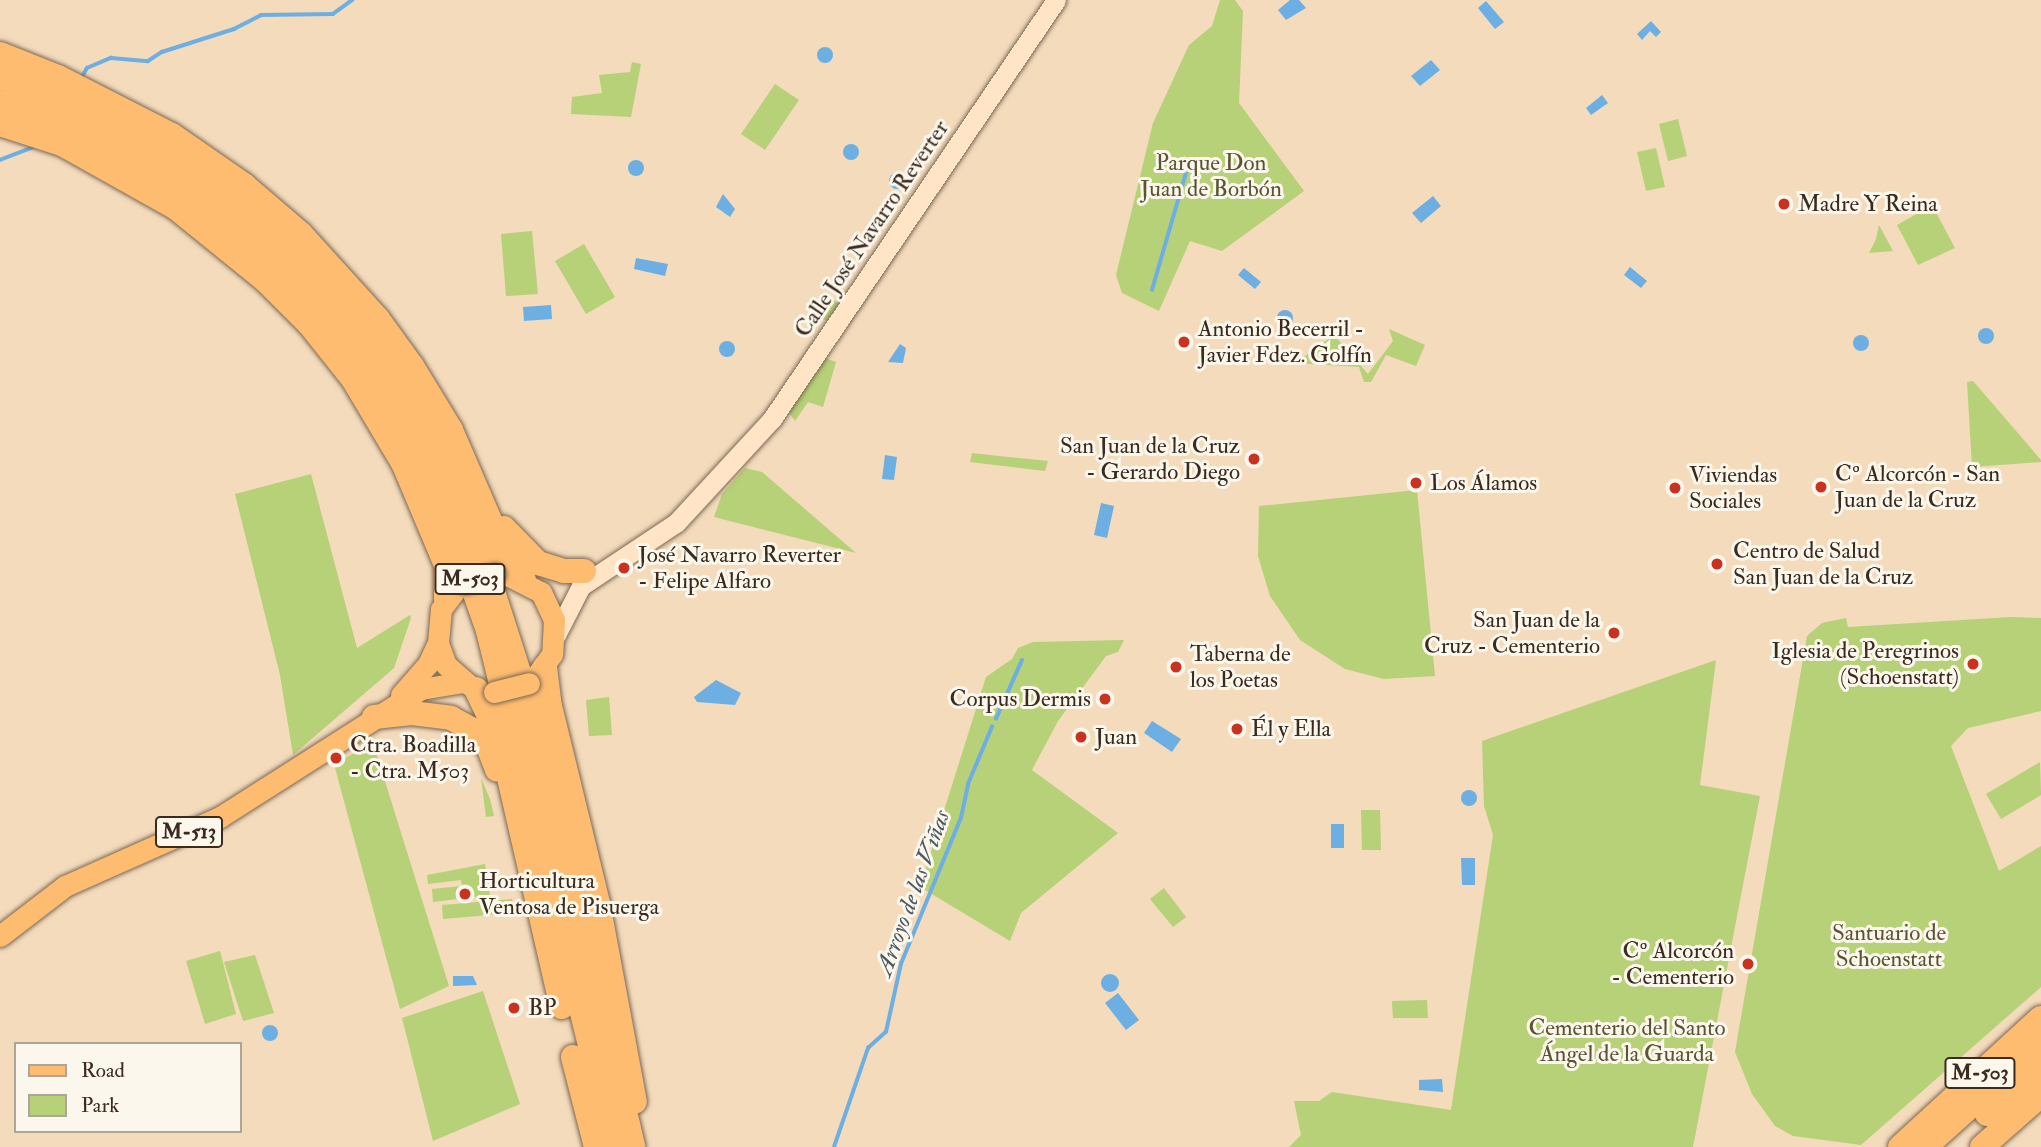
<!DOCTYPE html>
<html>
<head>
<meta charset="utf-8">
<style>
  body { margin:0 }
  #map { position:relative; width:2041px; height:1147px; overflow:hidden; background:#f3dbbc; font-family:"IM FELL Double Pica",serif }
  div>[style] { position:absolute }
  .green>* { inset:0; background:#b6d177 }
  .water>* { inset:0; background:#6dafe2 }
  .round { border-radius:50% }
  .stream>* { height:3.5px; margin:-1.75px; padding:0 1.75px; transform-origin:1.75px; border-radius:1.75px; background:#6dafe2 }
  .roads { filter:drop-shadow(0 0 2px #7b6855) drop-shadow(0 0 2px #7b6855) }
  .secondary>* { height:19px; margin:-9.5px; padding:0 9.5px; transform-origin:9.5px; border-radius:9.5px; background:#ffe4c6 }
  .primary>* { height:21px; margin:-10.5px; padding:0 10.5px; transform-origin:10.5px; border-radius:10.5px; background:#febc70 }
  .highway>* { height:24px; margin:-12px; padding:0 12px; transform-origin:12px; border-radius:12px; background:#febc70 }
  .bridges { filter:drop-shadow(0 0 2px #7b6855) drop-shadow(0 0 2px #7b6855) }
  .primary-bridge>* { height:21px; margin:-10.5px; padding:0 10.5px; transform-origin:10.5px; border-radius:10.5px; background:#febc70 }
  .dots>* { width:19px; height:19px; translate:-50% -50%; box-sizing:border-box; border:4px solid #fbf7ec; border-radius:50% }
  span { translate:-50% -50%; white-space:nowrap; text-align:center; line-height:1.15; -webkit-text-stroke:6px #fbf7ec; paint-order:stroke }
  .shield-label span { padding:2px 5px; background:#fbf7ec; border:2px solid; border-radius:5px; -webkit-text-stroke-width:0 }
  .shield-label { font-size:21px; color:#3b2a1e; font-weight:700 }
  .park-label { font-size:23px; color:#5a5434 }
  .poi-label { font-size:23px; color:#3b2a1e }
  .left { translate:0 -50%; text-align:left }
  .right { translate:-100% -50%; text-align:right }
  .street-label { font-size:23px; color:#3b2a1e }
  .water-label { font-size:24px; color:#4c5963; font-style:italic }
  .legend { position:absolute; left:14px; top:1042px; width:228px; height:91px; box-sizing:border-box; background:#fbf7ec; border:2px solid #aea59a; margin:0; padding:9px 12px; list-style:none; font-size:21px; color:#3b2a1e }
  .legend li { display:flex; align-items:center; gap:14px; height:35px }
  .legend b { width:35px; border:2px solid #aea59a }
</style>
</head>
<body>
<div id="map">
  <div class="green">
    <i style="clip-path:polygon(1220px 0,1235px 0,1243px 11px,1239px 103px,1304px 191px,1222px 251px,1190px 241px,1159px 311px,1122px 293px,1116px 275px,1153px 123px,1189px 45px,1212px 26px)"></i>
    <i style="clip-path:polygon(632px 62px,641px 64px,631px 117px,571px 114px,572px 97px,602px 93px,599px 75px,630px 72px)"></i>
    <i style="clip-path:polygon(775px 84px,799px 100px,765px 150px,741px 134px)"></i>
    <i style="clip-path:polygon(1678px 119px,1687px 156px,1668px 161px,1659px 124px)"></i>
    <i style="clip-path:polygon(1656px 148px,1665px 187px,1646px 191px,1637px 152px)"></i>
    <i style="clip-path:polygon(1932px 205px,1955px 248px,1918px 265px,1897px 225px)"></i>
    <i style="clip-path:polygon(1879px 225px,1893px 251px,1869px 253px,1876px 239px)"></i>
    <i style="clip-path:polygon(532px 231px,538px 294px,506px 296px,501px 234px)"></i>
    <i style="clip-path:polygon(584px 244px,615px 297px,586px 314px,555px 261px)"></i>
    <i style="clip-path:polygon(822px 293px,840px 304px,830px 323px,811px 312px)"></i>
    <i style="clip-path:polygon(1389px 329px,1425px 345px,1416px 366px,1386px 355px,1371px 382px,1364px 382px,1359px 367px,1295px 363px,1334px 335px,1368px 374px,1393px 341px)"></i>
    <i style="clip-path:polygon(822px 357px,836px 362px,823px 407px,808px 402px,795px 421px,788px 411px)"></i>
    <i style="clip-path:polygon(1973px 381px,2041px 460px,2041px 462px,1972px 467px,1967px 382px)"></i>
    <i style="clip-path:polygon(972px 453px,990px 455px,1048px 461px,1045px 471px,970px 462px)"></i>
    <i style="clip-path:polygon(745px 468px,762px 472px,856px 553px,714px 517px,722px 494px)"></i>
    <i style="clip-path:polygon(311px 474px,357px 648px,410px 615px,411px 618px,394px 668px,293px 755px,280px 675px,235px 494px)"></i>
    <i style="clip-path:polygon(1417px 490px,1435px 676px,1384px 679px,1345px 669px,1300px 640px,1270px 596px,1258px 556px,1259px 506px)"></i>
    <i style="clip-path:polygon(2011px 617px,2041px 618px,2041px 711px,1968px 728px,1951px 746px,1999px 871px,2041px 846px,2041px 987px,1861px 1145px,1793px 1136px,1775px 1126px,1752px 1094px,1735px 1052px,1807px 636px,1822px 623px,1846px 618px,1848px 627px)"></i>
    <i style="clip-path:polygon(1124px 640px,1118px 652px,1106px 656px,1058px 721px,1032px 770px,1118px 833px,1021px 913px,1010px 941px,920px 887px,986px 677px,1012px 659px,1018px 648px,1033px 642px)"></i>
    <i style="clip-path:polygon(1716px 660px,1700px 785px,1760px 796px,1693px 1147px,1289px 1147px,1301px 1135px,1294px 1101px,1319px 1101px,1332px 1092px,1451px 1110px,1493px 835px,1484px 806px,1482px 741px)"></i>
    <i style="clip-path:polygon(609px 697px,612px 735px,589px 736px,586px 700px)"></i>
    <i style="clip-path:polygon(373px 743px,449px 986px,400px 1009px,334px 764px)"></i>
    <i style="clip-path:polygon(2040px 762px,2041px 795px,2001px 819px,1986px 794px)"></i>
    <i style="clip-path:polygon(481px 778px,490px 799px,494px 816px,486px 817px)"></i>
    <i style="clip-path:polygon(1361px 810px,1380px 810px,1381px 850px,1362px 850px)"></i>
    <i style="clip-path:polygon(485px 864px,490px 895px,433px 902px,432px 889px,462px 886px,461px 880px,428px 884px,427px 875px)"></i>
    <i style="clip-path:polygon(1164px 888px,1186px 917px,1173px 927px,1150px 899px)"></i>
    <i style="clip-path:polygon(512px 899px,514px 913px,443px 919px,442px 905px)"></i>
    <i style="clip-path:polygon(220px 951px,236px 1014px,205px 1024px,186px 961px)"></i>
    <i style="clip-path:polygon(255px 955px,274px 1013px,243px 1021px,224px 962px)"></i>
    <i style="clip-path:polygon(483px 991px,520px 1104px,433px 1141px,402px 1018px)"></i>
    <i style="clip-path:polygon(1427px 1000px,1428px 1018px,1393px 1018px,1392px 1001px)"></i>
  </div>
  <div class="water">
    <i style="clip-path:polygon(1290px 0,1299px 0,1306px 8px,1286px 20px,1278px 10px)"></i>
    <i style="clip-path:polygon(1486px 1px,1504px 22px,1495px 29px,1478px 8px)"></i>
    <i style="clip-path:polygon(1651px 21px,1661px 32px,1656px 37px,1650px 31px,1642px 40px,1637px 34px)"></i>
    <i class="round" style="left:817px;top:47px;width:16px;height:16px"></i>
    <i style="clip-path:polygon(1431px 60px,1440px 70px,1420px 86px,1411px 76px)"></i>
    <i style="clip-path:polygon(1602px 95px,1608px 103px,1591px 115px,1586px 108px)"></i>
    <i class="round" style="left:843px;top:144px;width:16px;height:16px"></i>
    <i class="round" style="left:628px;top:160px;width:16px;height:16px"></i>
    <i class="round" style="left:889px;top:173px;width:16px;height:16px"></i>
    <i style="clip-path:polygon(723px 194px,735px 209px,730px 217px,716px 207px)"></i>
    <i style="clip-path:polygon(1433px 196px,1441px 206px,1421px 223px,1412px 213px)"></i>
    <i style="clip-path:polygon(636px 258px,668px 264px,665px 276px,634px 269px)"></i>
    <i style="clip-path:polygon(1630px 267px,1647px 281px,1641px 288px,1624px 275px)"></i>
    <i style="clip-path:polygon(1244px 268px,1261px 282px,1255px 289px,1238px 275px)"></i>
    <i style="clip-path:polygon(551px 305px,552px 319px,524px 321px,523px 307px)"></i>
    <i class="round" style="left:1277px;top:310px;width:16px;height:16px"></i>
    <i class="round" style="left:1978px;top:328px;width:16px;height:16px"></i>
    <i class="round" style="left:1853px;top:335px;width:16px;height:16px"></i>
    <i class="round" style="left:719px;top:341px;width:16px;height:16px"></i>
    <i style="clip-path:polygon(900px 344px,906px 348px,903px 363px,888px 362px)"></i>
    <i style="clip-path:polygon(885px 455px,897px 457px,894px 480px,882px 479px)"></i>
    <i style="clip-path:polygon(1101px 503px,1114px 506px,1107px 538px,1094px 535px)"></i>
    <i style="clip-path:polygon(716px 680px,741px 693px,735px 705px,697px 702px,694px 697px)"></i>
    <i style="clip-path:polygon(1152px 721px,1181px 739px,1172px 752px,1144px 733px)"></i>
    <i class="round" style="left:1461px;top:790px;width:16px;height:16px"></i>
    <i style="clip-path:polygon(1331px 824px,1344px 824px,1344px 848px,1331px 848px)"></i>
    <i style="clip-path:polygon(1461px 858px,1475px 858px,1475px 885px,1462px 885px)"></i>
    <i class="round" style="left:1101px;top:974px;width:18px;height:18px"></i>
    <i style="clip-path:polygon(453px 976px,473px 976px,477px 985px,453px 986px)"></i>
    <i style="clip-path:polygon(1118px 993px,1139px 1020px,1126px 1030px,1105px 1003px)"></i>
    <i class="round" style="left:262px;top:1025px;width:16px;height:16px"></i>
    <i style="clip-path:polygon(1442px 1079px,1443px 1092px,1419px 1090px,1419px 1080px)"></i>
  </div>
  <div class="stream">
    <i style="left:82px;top:77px;width:10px;rotate:-61deg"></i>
    <i style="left:87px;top:68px;width:26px;rotate:-23deg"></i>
    <i style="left:111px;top:58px;width:37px;rotate:5deg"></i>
    <i style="left:148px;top:61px;width:17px;rotate:-33deg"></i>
    <i style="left:162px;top:52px;width:76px;rotate:-17.7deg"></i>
    <i style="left:234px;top:29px;width:30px;rotate:-27deg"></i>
    <i style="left:261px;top:15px;width:72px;rotate:-0.8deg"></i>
    <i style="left:333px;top:14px;width:24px;rotate:-36deg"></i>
    <i style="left:0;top:160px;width:40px;rotate:-21deg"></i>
    <i style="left:1152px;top:290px;width:136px;rotate:-73.8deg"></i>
    <i style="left:996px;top:719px;width:64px;rotate:-66.2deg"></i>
    <i style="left:834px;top:1147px;width:105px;rotate:-71deg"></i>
    <i style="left:868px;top:1048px;width:24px;rotate:-42deg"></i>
    <i style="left:886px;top:1032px;width:70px;rotate:-77.6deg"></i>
    <i style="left:901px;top:964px;width:158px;rotate:-67.7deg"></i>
    <i style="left:961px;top:818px;width:35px;rotate:-78deg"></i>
    <i style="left:968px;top:784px;width:62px;rotate:-67.2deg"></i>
  </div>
  <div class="roads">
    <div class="secondary">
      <i style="left:556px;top:635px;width:55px;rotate:-63deg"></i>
      <i style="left:581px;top:586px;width:114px;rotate:-33.6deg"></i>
      <i style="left:676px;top:523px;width:142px;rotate:-47.3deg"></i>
      <i style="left:772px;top:419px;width:506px;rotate:-55.87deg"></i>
    </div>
    <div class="primary">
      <i style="left:507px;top:575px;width:38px;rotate:27deg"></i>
      <i style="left:541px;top:592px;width:31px;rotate:65deg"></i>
      <i style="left:554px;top:620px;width:34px;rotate:93deg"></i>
      <i style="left:552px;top:654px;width:31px;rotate:126deg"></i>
      <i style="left:457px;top:588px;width:26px;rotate:127deg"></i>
      <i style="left:441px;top:609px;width:34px;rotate:95deg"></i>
      <i style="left:438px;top:643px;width:23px;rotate:70deg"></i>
      <i style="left:446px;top:665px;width:30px;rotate:41deg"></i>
      <i style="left:401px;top:695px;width:41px;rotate:-48.9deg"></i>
      <i style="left:428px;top:664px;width:23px;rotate:-65deg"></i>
      <i style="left:0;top:936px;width:82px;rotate:-37.6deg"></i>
      <i style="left:65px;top:886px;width:170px;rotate:-24deg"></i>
      <i style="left:220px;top:817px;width:238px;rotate:-32.5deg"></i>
      <i style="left:421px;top:689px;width:43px;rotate:-9.5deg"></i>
    </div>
    <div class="highway">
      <i style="left:0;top:54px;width:62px;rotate:21.6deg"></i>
      <i style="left:58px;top:77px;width:128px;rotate:27deg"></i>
      <i style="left:172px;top:135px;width:88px;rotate:34.8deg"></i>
      <i style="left:244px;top:185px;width:75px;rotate:40.7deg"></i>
      <i style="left:301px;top:234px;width:115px;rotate:47.8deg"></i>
      <i style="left:378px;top:319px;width:58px;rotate:54.1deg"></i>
      <i style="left:412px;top:366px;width:75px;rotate:58.6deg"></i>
      <i style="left:451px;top:430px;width:138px;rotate:66.6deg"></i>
      <i style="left:506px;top:557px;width:29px;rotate:52deg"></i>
      <i style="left:0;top:77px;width:108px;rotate:21.1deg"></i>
      <i style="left:101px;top:116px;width:73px;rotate:29.7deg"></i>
      <i style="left:164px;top:152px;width:86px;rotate:35.5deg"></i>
      <i style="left:234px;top:202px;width:99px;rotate:40.5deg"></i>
      <i style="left:309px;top:266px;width:94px;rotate:49.7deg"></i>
      <i style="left:370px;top:338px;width:81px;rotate:55.5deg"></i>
      <i style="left:416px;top:405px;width:107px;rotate:63.4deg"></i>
      <i style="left:464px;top:501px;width:206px;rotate:72.2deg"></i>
      <i style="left:527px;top:697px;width:462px;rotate:76.7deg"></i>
      <i style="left:0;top:102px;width:96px;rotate:20.1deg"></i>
      <i style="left:90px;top:135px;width:75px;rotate:27.9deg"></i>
      <i style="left:156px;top:170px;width:125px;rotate:36.9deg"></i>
      <i style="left:256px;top:245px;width:91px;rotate:43.7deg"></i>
      <i style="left:322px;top:308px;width:63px;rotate:50.8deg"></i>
      <i style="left:362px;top:357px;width:125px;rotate:57.7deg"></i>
      <i style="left:429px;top:463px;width:178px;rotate:70.6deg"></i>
      <i style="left:488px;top:631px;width:531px;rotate:76.17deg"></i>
      <i style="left:0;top:124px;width:65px;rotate:17.9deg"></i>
      <i style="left:62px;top:144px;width:131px;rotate:29.3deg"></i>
      <i style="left:176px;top:208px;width:116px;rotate:39deg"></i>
      <i style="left:266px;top:281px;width:62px;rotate:45deg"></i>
      <i style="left:310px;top:325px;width:69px;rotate:51.5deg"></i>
      <i style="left:353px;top:379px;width:100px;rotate:59.3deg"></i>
      <i style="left:404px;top:465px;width:108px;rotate:67.2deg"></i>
      <i style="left:446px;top:565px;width:34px;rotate:90deg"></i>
      <i style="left:504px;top:528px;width:49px;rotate:45.8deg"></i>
      <i style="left:538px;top:563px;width:27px;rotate:17deg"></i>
      <i style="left:564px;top:571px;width:20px"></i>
      <i style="left:545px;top:667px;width:39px;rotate:83deg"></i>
      <i style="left:550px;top:706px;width:203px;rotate:76.3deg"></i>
      <i style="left:598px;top:903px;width:202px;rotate:79.5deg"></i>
      <i style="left:476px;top:689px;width:55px;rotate:64.4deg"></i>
      <i style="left:500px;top:739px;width:275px;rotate:77deg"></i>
      <i style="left:374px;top:717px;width:38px;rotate:-6deg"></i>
      <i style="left:412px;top:713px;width:39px;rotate:7deg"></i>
      <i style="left:451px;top:718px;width:25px;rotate:29deg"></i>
      <i style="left:473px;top:730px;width:25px;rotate:50deg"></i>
      <i style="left:489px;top:749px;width:22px;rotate:69deg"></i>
      <i style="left:573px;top:1057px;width:93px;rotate:75.7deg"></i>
      <i style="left:1987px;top:1114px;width:72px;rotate:-41deg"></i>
      <i style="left:1900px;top:1147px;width:191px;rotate:-42.5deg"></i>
      <i style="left:1925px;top:1147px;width:156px;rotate:-41.9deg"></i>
      <i style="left:1982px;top:1147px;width:79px;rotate:-41.4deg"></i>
    </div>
  </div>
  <div class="bridges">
    <div class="primary-bridge">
      <i style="left:465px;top:583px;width:31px;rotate:-17deg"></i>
      <i style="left:494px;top:692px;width:36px;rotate:-14deg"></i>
    </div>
  </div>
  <div class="dots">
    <i style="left:1784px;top:204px;background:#c8321e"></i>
    <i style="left:1184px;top:342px;background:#c8321e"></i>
    <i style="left:1254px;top:459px;background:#c8321e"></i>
    <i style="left:1416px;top:483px;background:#c8321e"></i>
    <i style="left:1821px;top:487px;background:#c8321e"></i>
    <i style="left:1675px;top:488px;background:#c8321e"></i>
    <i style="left:1717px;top:564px;background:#c8321e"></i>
    <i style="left:624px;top:568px;background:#c8321e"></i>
    <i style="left:1614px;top:633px;background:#c8321e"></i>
    <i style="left:1973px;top:664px;background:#c8321e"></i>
    <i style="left:1176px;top:667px;background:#c8321e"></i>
    <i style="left:1105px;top:699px;background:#c8321e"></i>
    <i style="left:1237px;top:729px;background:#c8321e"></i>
    <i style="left:1081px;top:737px;background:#c8321e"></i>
    <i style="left:336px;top:758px;background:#c8321e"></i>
    <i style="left:465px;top:894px;background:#c8321e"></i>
    <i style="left:1748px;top:964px;background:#c8321e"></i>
    <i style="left:514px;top:1008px;background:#c8321e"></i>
  </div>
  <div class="shield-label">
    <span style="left:470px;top:579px">M-503</span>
    <span style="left:189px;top:832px">M-513</span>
    <span style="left:1980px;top:1073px">M-503</span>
  </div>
  <div class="park-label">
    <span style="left:1211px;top:176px">Parque Don<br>Juan de Borbón</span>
    <span style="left:1889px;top:946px">Santuario de<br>Schoenstatt</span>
    <span style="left:1627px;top:1041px">Cementerio del Santo<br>Ángel de la Guarda</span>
  </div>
  <div class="poi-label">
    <span class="left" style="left:1798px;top:204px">Madre Y Reina</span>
    <span class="left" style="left:1198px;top:342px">Antonio Becerril -<br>Javier Fdez. Golfín</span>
    <span class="right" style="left:1240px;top:459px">San Juan de la Cruz<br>- Gerardo Diego</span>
    <span class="left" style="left:1835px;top:487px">Cº Alcorcón - San<br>Juan de la Cruz</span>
    <span class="left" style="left:1689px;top:488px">Viviendas<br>Sociales</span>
    <span class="left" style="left:1430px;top:483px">Los Álamos</span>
    <span class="left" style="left:1733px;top:564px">Centro de Salud<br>San Juan de la Cruz</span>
    <span class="left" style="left:638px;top:568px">José Navarro Reverter<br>- Felipe Alfaro</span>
    <span class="right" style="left:1600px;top:633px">San Juan de la<br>Cruz - Cementerio</span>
    <span class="right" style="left:1959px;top:664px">Iglesia de Peregrinos<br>(Schoenstatt)</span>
    <span class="left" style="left:1190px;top:667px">Taberna de<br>los Poetas</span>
    <span class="right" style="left:1091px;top:699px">Corpus Dermis</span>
    <span class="left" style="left:1251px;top:729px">Él y Ella</span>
    <span class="left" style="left:1095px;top:737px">Juan</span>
    <span class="left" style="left:350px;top:758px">Ctra. Boadilla<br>- Ctra. M503</span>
    <span class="left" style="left:479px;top:894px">Horticultura<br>Ventosa de Pisuerga</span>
    <span class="right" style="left:1734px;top:964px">Cº Alcorcón<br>- Cementerio</span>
    <span class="left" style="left:528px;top:1008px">BP</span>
  </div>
  <div class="street-label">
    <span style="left:872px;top:229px;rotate:-56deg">Calle José Navarro Reverter</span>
  </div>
  <div class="water-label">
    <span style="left:913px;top:893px;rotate:-70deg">Arroyo de las Viñas</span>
  </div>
  <ul class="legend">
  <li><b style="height:9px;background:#febc70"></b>Road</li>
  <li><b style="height:19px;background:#b6d177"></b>Park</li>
  </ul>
</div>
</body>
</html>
